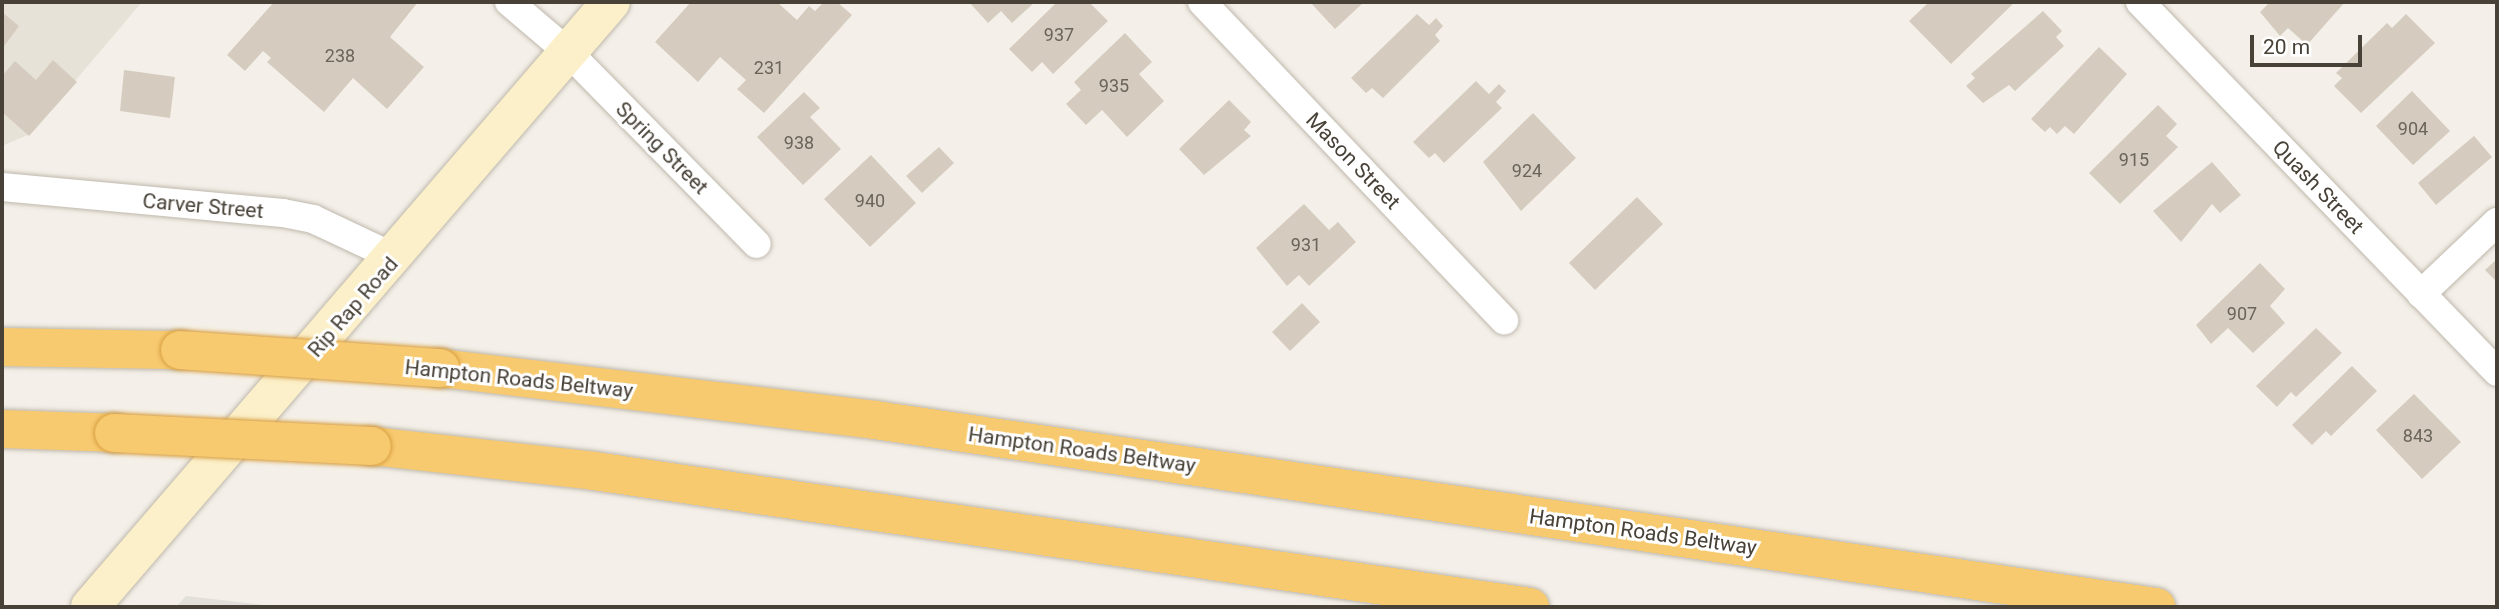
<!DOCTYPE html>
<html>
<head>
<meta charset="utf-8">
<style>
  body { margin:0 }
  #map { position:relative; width:2499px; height:609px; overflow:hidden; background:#f4f0e9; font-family:Roboto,sans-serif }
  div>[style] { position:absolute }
  .residential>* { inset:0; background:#e7e2d7 }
  .industrial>* { inset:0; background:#e3dfda }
  .building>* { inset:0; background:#d5ccbf }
  .roads { filter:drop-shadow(0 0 2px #bfb8ac) drop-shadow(0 0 2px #bfb8ac) }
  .minor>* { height:28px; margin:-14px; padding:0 14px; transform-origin:14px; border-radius:14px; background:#fff }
  .secondary>* { height:38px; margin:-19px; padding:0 19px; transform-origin:19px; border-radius:19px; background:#fcf0ca }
  .motorway>* { height:38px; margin:-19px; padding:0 19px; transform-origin:19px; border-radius:19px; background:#f8ca70 }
  .bridges { filter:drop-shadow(0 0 2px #d79e3f) drop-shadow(0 0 2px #d79e3f) }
  .motorway-bridge>* { height:38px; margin:-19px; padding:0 19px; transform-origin:19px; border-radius:19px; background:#f8ca70 }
  span { translate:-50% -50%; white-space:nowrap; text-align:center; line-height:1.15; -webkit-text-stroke:6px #fff; paint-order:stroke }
  .number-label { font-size:18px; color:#6a6459 }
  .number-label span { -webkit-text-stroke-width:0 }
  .street-label { font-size:21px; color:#474137 }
  .frame { position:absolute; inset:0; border:4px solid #474137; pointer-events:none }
  .scale { position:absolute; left:2250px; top:35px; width:112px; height:32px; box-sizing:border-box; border:4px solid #474137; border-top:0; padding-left:9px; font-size:21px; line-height:24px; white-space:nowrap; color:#474137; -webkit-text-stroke:5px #fff; paint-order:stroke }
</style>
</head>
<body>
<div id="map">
  <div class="residential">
    <i style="clip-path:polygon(2px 2px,142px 2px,30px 134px,2px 146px)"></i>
  </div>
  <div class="industrial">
    <i style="clip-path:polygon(186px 596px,283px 607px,176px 607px)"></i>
  </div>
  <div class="building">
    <i style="clip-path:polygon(274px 2px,418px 2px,390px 37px,424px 67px,387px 109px,353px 78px,324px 112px,267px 62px,271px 58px,263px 51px,245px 71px,227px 55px)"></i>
    <i style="clip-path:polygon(691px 2px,777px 2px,797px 20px,809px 6px,815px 11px,824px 2px,837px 2px,852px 15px,764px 113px,737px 89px,746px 80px,720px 57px,698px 82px,655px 42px)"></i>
    <i style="clip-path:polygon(969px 2px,1035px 2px,1012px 23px,1001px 11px,988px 23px)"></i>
    <i style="clip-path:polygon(1057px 2px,1089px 2px,1108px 21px,1053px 74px,1042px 62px,1032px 72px,1009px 49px)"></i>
    <i style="clip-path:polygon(1310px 2px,1364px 2px,1335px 29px)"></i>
    <i style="clip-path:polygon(1929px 2px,2015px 2px,1951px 64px,1909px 21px)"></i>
    <i style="clip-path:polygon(2270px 2px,2345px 2px,2307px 45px,2288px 28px,2280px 36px,2260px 12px)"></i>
    <i style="clip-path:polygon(2043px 11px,2062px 31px,2056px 37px,2064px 46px,2015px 91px,2009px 85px,1983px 103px,1966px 86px,1975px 78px,1971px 74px)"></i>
    <i style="clip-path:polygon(2px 12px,19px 26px,2px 49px)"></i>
    <i style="clip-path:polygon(1417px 14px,1429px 25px,1436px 18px,1443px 26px,1435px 35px,1440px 41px,1383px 98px,1372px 88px,1366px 93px,1351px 78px)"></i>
    <i style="clip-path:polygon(2406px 14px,2435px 43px,2361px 113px,2334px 86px,2342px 78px,2336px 73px,2387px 23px,2392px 28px)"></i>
    <i style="clip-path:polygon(1125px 33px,1152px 62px,1139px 74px,1164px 101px,1127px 137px,1102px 110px,1086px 125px,1066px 104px,1081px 90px,1074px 82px)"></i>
    <i style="clip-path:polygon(2099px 47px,2127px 74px,2074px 134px,2065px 126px,2057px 134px,2050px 127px,2045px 132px,2031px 119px)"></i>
    <i style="clip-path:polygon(53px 60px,77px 82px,29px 136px,2px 112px,2px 76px,15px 61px,36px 80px)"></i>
    <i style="clip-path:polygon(124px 70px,175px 77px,170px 118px,120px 111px)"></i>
    <i style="clip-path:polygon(1476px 81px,1489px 94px,1499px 84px,1506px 91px,1496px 102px,1502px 108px,1444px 163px,1435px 153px,1429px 158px,1413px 142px)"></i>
    <i style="clip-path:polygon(2412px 91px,2450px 131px,2413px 165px,2376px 126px)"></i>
    <i style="clip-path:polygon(804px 92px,820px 108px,810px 117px,841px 149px,803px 185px,757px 137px)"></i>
    <i style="clip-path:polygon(1229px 100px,1251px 122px,1244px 130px,1251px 136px,1204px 175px,1179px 149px)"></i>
    <i style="clip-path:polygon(2158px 105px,2177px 124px,2166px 136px,2178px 147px,2120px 204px,2089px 173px)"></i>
    <i style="clip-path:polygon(1533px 113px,1576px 158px,1521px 211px,1483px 162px)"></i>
    <i style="clip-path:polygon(2474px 136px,2492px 157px,2436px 205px,2418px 183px)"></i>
    <i style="clip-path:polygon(939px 147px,954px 163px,922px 193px,906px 176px)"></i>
    <i style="clip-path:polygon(871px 155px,916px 203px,870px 247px,824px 199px)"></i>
    <i style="clip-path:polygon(2212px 162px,2241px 195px,2220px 213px,2212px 204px,2181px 242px,2153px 211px)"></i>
    <i style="clip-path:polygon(1637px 197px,1663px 224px,1595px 290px,1569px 263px)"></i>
    <i style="clip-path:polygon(1304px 204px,1329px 230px,1338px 222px,1356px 242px,1309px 286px,1299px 275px,1287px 286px,1256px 248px)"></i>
    <i style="clip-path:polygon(2497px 259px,2497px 282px,2485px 270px)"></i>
    <i style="clip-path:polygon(2260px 263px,2285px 289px,2270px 306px,2285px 323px,2253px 353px,2228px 328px,2211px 344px,2196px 325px)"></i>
    <i style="clip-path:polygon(1302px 303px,1320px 322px,1290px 351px,1272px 332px)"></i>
    <i style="clip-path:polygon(2316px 328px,2342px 353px,2296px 397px,2291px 392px,2277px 407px,2256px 386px)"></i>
    <i style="clip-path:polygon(2352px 366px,2377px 391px,2331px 436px,2326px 431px,2312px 445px,2292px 425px)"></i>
    <i style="clip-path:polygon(2414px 394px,2461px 442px,2422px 479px,2376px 430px)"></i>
  </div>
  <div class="roads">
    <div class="minor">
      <i style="left:509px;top:2px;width:77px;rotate:40.3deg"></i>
      <i style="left:568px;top:52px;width:269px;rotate:45.5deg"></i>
      <i style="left:1202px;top:2px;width:439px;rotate:46.5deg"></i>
      <i style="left:2140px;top:2px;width:514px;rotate:46.02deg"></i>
      <i style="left:2px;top:187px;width:282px;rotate:5.3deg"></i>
      <i style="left:283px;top:213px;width:31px;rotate:11deg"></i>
      <i style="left:313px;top:219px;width:92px;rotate:25.2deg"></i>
      <i style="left:2421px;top:294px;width:105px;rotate:-43.5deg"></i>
    </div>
    <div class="secondary">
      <i style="left:90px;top:607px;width:798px;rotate:-49.27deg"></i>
    </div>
    <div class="motorway">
      <i style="left:2px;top:347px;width:178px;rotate:1deg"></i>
      <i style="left:440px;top:368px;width:438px;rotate:6.8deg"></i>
      <i style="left:875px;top:420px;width:1295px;rotate:8.31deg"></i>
      <i style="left:2px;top:429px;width:112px;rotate:2deg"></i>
      <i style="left:372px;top:446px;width:223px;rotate:6.4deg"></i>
      <i style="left:594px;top:471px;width:946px;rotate:8.27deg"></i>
    </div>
  </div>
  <div class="bridges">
    <div class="motorway-bridge">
      <i style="left:180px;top:350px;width:261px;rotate:4deg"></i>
      <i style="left:114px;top:433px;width:258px;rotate:2.9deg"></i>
    </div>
  </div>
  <div class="number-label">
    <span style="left:1059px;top:35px">937</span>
    <span style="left:340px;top:56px">238</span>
    <span style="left:769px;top:68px">231</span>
    <span style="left:1114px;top:86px">935</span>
    <span style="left:2413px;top:129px">904</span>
    <span style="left:799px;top:143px">938</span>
    <span style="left:2134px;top:160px">915</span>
    <span style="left:1527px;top:171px">924</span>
    <span style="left:870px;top:201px">940</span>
    <span style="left:1306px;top:245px">931</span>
    <span style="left:2242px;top:314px">907</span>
    <span style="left:2418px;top:436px">843</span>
  </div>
  <div class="street-label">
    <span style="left:662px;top:148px;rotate:45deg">Spring Street</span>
    <span style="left:1353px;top:161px;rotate:46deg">Mason Street</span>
    <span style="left:2318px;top:187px;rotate:46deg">Quash Street</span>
    <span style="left:203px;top:206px;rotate:5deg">Carver Street</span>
    <span style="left:353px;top:307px;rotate:-49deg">Rip Rap Road</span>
    <span style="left:519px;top:379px;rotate:6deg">Hampton Roads Beltway</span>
    <span style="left:1082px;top:450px;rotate:8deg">Hampton Roads Beltway</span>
    <span style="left:1643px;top:532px;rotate:8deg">Hampton Roads Beltway</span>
  </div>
  <div class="frame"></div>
  <div class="scale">20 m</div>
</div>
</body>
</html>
